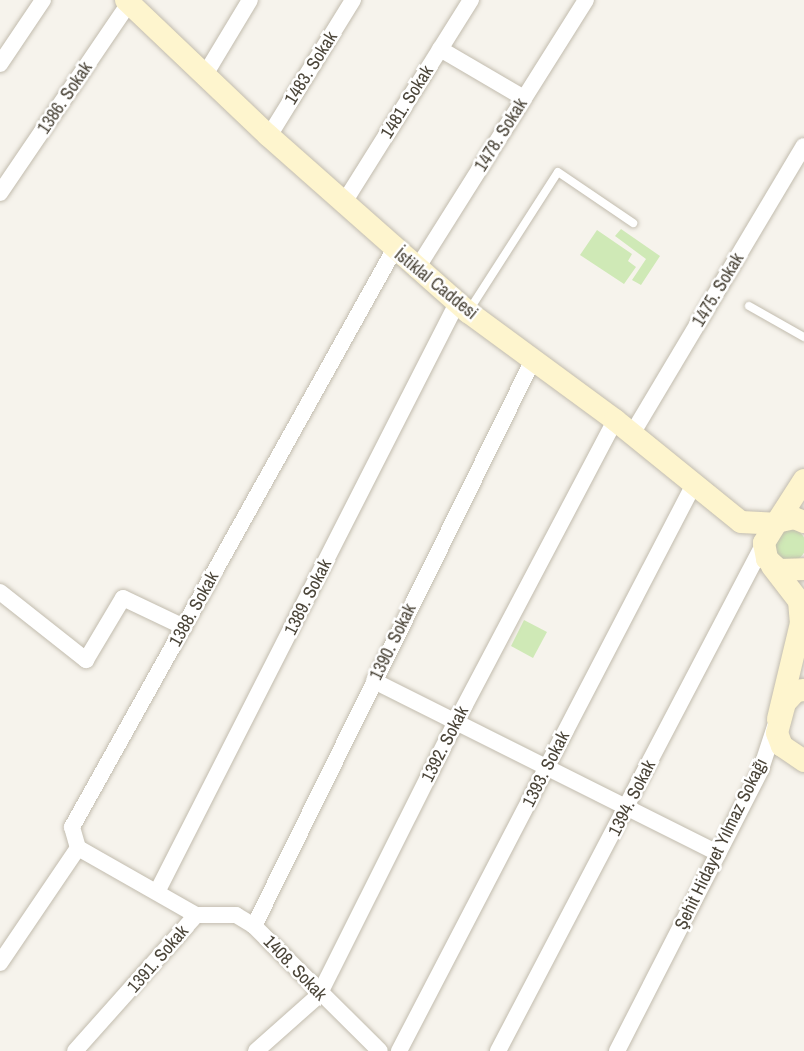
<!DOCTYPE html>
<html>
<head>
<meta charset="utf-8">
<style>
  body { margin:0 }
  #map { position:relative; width:804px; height:1051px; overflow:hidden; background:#f6f3ec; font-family:"Archivo Narrow",sans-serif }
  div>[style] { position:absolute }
  .green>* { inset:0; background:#cfe9b6 }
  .round { border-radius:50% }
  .roads { filter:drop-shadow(0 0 2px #c2bcae) drop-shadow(0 0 2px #c2bcae) }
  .lane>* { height:8px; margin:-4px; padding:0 4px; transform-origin:4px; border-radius:4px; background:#fff }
  .street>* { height:16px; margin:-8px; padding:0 8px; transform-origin:8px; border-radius:8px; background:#fff }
  .secondary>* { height:22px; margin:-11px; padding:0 11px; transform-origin:11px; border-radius:11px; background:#fef5ce }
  span { translate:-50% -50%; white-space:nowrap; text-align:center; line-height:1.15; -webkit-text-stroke:5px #fff; paint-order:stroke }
  .street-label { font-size:18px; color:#4b4539 }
</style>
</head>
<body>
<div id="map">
  <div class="green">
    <i style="clip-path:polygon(621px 229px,660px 256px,641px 285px,632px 280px,646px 259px,615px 236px)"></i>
    <i style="clip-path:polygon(597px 230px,632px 254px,628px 261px,636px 267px,624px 284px,580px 255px)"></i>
    <i class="round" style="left:774px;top:529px;width:32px;height:32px"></i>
    <i style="clip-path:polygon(524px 620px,547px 632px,533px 658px,511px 646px)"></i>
  </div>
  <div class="roads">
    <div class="lane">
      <i style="left:749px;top:306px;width:63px;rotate:29.4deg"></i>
      <i style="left:468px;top:312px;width:166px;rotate:-57.3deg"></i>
      <i style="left:558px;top:172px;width:91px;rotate:34.2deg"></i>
    </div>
    <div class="street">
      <i style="left:440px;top:49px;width:97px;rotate:30.3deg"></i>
      <i style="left:0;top:64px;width:77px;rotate:-56.1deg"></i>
      <i style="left:206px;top:73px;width:85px;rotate:-58.9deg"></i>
      <i style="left:269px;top:136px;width:160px;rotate:-58.3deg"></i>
      <i style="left:0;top:193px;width:230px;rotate:-55.8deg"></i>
      <i style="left:343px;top:204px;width:241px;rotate:-57.9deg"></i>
      <i style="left:416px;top:270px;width:319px;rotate:-57.8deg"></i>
      <i style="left:632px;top:434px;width:335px;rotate:-59.2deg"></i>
      <i style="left:0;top:592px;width:110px;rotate:38.3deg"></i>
      <i style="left:86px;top:660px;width:72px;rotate:-59.2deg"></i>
      <i style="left:123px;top:598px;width:68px;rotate:25.4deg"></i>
      <i style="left:374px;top:681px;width:385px;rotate:26.6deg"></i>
      <i style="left:158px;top:890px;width:659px;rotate:-63.01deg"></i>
      <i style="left:196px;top:915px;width:40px"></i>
      <i style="left:236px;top:915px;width:21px;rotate:31deg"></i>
      <i style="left:254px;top:926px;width:177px;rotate:44.8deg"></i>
      <i style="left:254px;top:926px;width:633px;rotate:-63.76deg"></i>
      <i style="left:0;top:963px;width:139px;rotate:-55.9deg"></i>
      <i style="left:78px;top:848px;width:22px;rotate:-106deg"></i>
      <i style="left:72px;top:827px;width:661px;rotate:-60.84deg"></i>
      <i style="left:75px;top:1051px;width:182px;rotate:-48.3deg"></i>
      <i style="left:196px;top:915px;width:136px;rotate:-150.4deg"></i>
      <i style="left:256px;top:1051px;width:84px;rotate:-41.6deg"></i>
      <i style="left:319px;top:995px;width:305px;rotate:-63.4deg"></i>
      <i style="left:456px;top:722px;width:341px;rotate:-62.2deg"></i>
      <i style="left:399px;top:1051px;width:637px;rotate:-62.51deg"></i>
      <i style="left:498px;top:1051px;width:573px;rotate:-62.36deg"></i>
      <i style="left:617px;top:1051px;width:317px;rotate:-62.9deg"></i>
      <i style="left:761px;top:769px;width:48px;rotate:-71.9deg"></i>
    </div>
    <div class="secondary">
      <i style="left:126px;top:0;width:197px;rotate:43.6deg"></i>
      <i style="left:269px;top:136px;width:266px;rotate:41.5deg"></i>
      <i style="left:468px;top:312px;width:182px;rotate:36.3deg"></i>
      <i style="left:615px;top:420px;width:162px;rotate:39deg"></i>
      <i style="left:741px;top:522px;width:34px;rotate:3deg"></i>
      <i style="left:777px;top:522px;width:50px;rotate:-57.3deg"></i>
      <i style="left:804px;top:522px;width:11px;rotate:-158deg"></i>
      <i style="left:794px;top:518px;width:17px;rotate:167deg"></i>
      <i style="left:777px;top:522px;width:25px;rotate:122deg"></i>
      <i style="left:764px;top:543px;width:16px;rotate:79deg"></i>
      <i style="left:767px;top:559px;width:16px;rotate:43deg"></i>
      <i style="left:779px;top:570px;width:25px;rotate:-2deg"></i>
      <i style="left:772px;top:566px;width:44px;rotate:52.4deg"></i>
      <i style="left:799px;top:601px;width:22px;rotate:85deg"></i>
      <i style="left:801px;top:623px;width:99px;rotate:103.5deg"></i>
      <i style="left:804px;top:690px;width:8px;rotate:173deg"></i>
      <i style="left:796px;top:691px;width:16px;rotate:133deg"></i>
      <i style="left:785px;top:703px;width:31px;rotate:105deg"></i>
      <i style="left:777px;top:733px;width:14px;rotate:69deg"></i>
      <i style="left:782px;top:746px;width:27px;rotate:34deg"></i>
    </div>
  </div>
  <div class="street-label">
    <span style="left:311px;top:68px;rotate:-58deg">1483. Sokak</span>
    <span style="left:65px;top:98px;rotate:-56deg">1386. Sokak</span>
    <span style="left:407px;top:102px;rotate:-58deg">1481. Sokak</span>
    <span style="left:501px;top:135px;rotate:-58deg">1478. Sokak</span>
    <span style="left:436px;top:284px;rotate:39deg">İstiklal Caddesi</span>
    <span style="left:718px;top:290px;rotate:-59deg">1475. Sokak</span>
    <span style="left:308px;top:597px;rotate:-63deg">1389. Sokak</span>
    <span style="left:194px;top:609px;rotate:-61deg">1388. Sokak</span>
    <span style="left:393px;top:642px;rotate:-64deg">1390. Sokak</span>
    <span style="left:445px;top:744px;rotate:-63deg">1392. Sokak</span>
    <span style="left:546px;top:769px;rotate:-63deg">1393. Sokak</span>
    <span style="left:632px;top:798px;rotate:-63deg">1394. Sokak</span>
    <span style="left:721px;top:844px;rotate:-64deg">Şehit Hidayet Yılmaz Sokağı</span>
    <span style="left:158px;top:959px;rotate:-49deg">1391. Sokak</span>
    <span style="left:295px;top:968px;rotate:46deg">1408. Sokak</span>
  </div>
</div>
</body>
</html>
